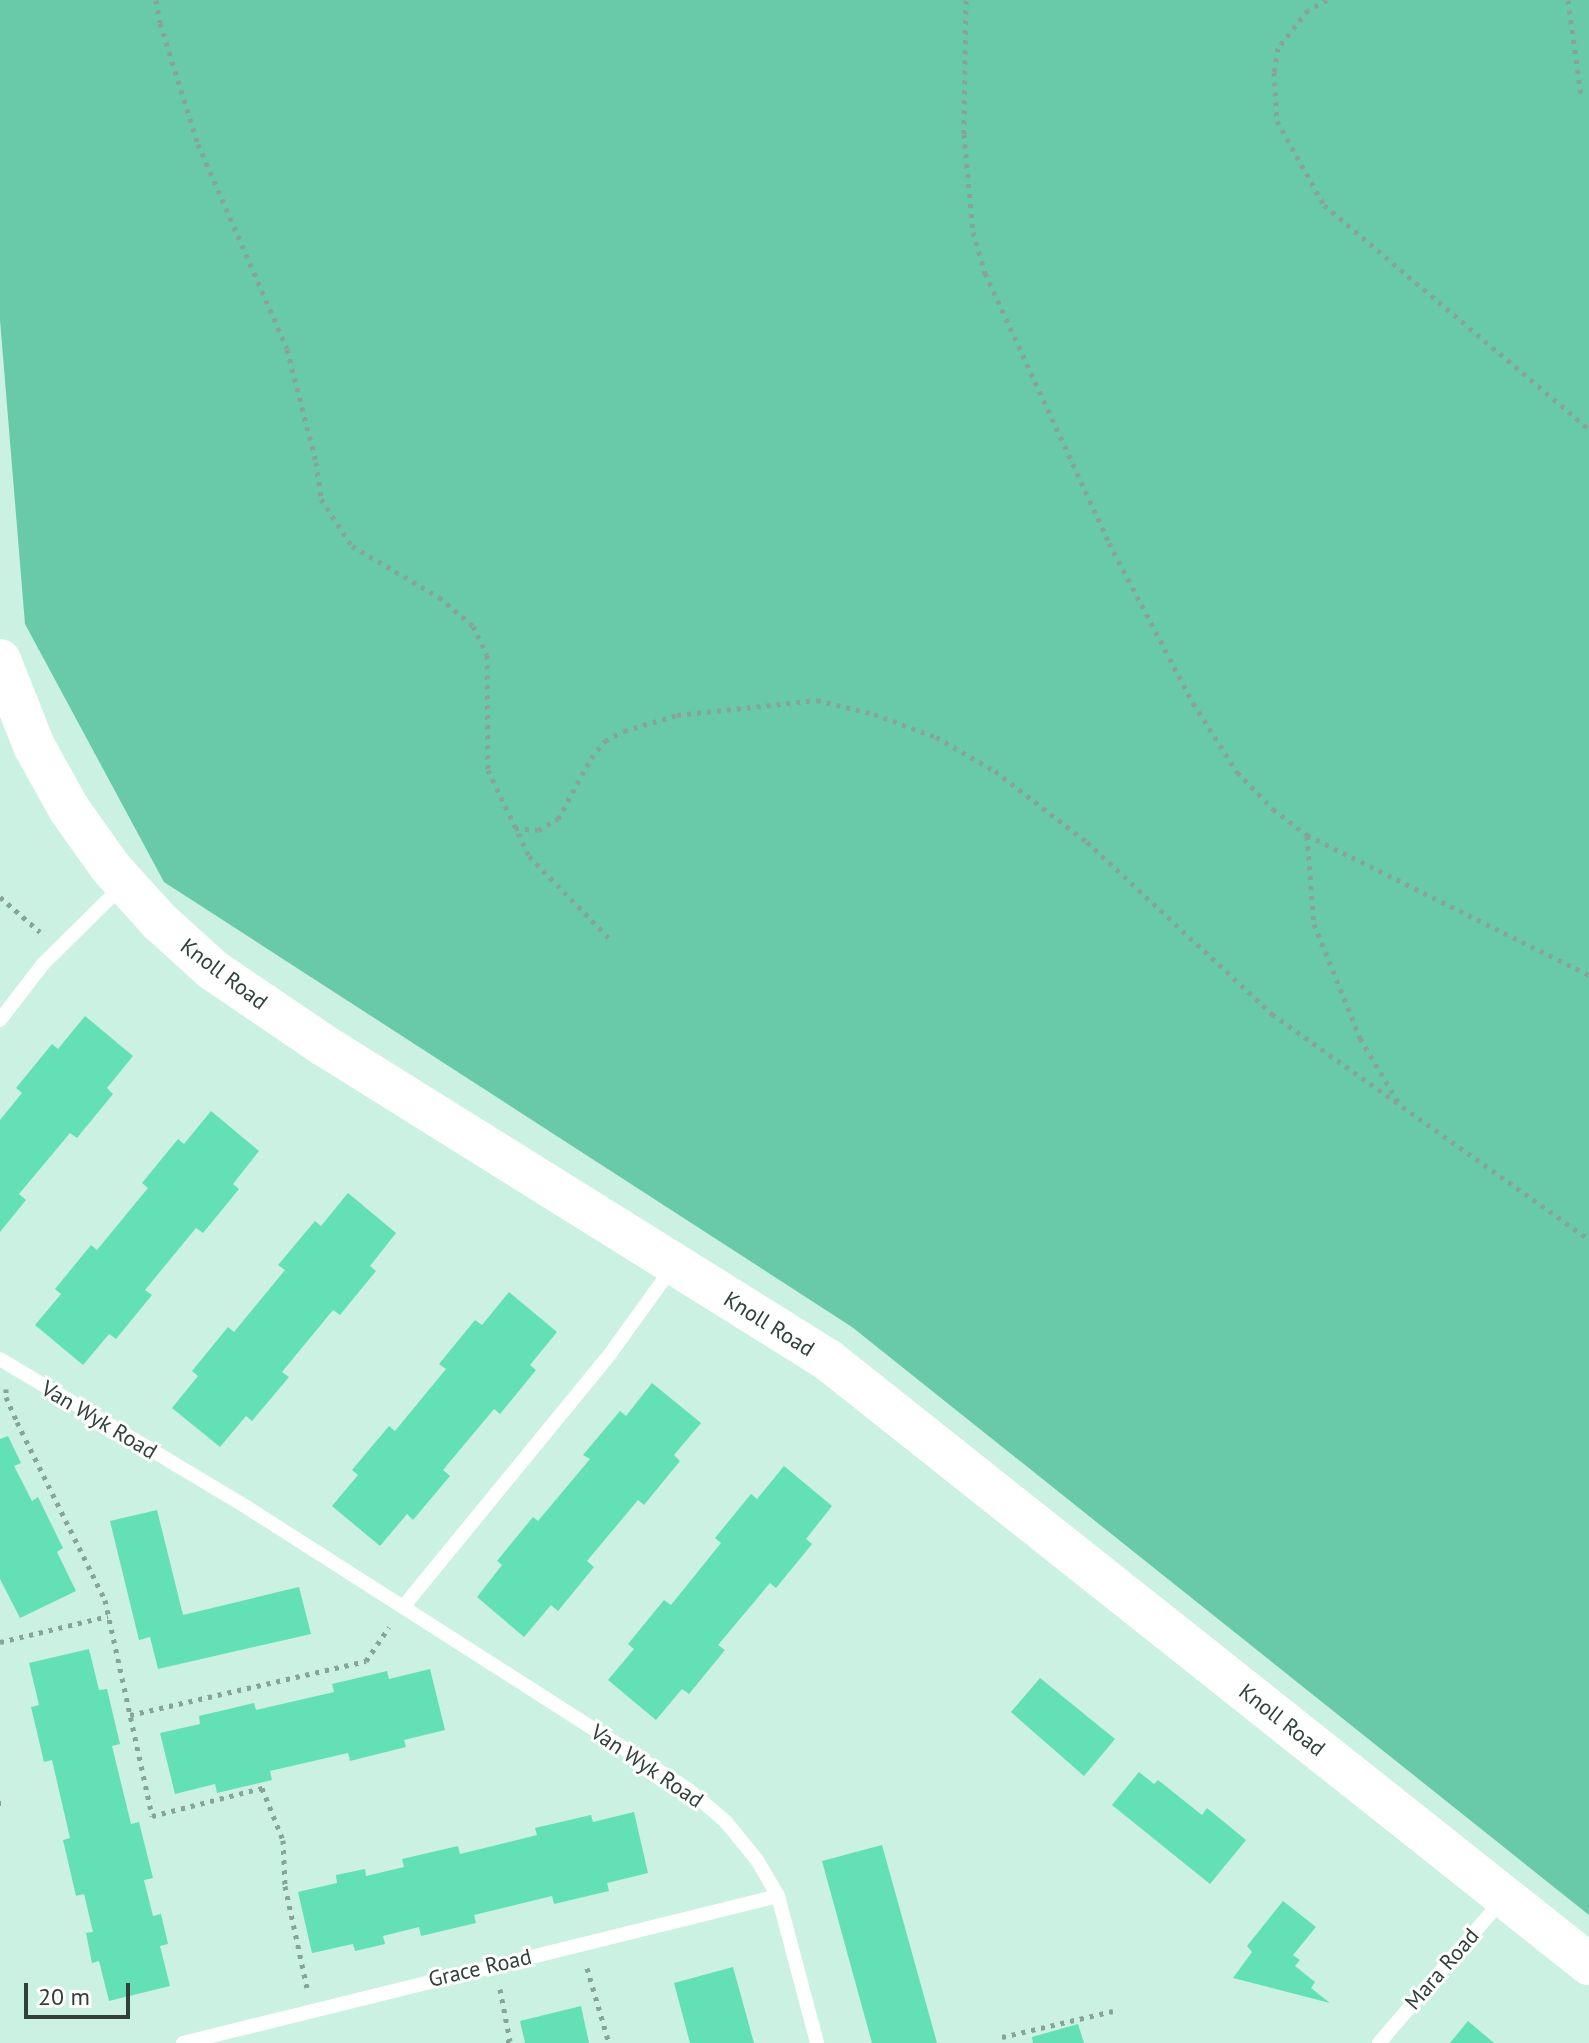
<!DOCTYPE html>
<html>
<head>
<meta charset="utf-8">
<style>
  body { margin:0 }
  #map { position:relative; width:1589px; height:2043px; overflow:hidden; background:#caf1e1; font-family:"PT Sans",sans-serif }
  div>[style] { position:absolute }
  .green>* { inset:0; background:#69caa9 }
  .building>* { inset:0; background:#64e0b7 }
  .path>* { height:5px; margin-top:-2.5px; transform-origin:0; background:repeating-linear-gradient(90deg,#87a498 0 4px,transparent 0 10px) }
  .lane>* { height:14px; margin:-7px; padding:0 7px; transform-origin:7px; border-radius:7px; background:#fff }
  .secondary>* { height:42px; margin:-21px; padding:0 21px; transform-origin:21px; border-radius:21px; background:#fff }
  span { translate:-50% -50%; white-space:nowrap; text-align:center; line-height:1.15; -webkit-text-stroke:6px #fff; paint-order:stroke }
  .street-label { font-size:22px; color:#30403a }
  .scale { position:absolute; left:24px; top:1983px; width:106px; height:36px; box-sizing:border-box; border:4px solid #30403a; border-top:0; padding-left:10px; font-size:24px; line-height:28px; white-space:nowrap; color:#30403a; -webkit-text-stroke:6px #fff; paint-order:stroke }
</style>
</head>
<body>
<div id="map">
  <div class="green">
    <i style="clip-path:polygon(0 0,1589px 0,1589px 1915px,852px 1327px,164px 882px,25px 624px,0 320px)"></i>
  </div>
  <div class="building">
    <i style="clip-path:polygon(85px 1016px,133px 1056px,107px 1088px,113px 1094px,77px 1138px,70px 1133px,19px 1194px,26px 1200px,0 1232px,0 1120px,22px 1093px,16px 1088px,52px 1044px,58px 1049px)"></i>
    <i style="clip-path:polygon(211px 1111px,259px 1151px,233px 1184px,239px 1189px,203px 1233px,196px 1228px,145px 1290px,152px 1295px,116px 1339px,109px 1334px,83px 1365px,35px 1325px,61px 1294px,55px 1289px,91px 1245px,97px 1250px,148px 1188px,142px 1183px,178px 1139px,184px 1144px)"></i>
    <i style="clip-path:polygon(348px 1193px,396px 1233px,370px 1266px,376px 1271px,340px 1315px,333px 1310px,282px 1372px,289px 1377px,252px 1421px,246px 1416px,220px 1447px,172px 1408px,198px 1376px,192px 1371px,228px 1327px,234px 1332px,285px 1270px,278px 1265px,315px 1221px,321px 1226px)"></i>
    <i style="clip-path:polygon(509px 1292px,557px 1332px,530px 1365px,536px 1370px,500px 1414px,494px 1409px,443px 1470px,450px 1476px,413px 1520px,407px 1514px,380px 1546px,332px 1506px,358px 1475px,352px 1470px,389px 1426px,395px 1431px,446px 1369px,439px 1364px,475px 1320px,482px 1325px)"></i>
    <i style="clip-path:polygon(652px 1383px,701px 1423px,674px 1455px,680px 1461px,644px 1505px,638px 1500px,587px 1561px,594px 1567px,558px 1611px,551px 1605px,524px 1637px,477px 1597px,502px 1565px,497px 1561px,533px 1517px,538px 1521px,590px 1459px,583px 1455px,620px 1411px,626px 1416px)"></i>
    <i style="clip-path:polygon(8px 1436px,21px 1463px,14px 1466px,32px 1501px,38px 1497px,63px 1548px,57px 1552px,76px 1591px,20px 1618px,0 1579px,0 1439px)"></i>
    <i style="clip-path:polygon(784px 1466px,832px 1506px,806px 1539px,812px 1544px,776px 1588px,770px 1583px,718px 1645px,725px 1650px,689px 1694px,682px 1689px,656px 1720px,608px 1680px,634px 1649px,628px 1644px,664px 1600px,671px 1605px,721px 1543px,715px 1538px,751px 1494px,757px 1499px)"></i>
    <i style="clip-path:polygon(157px 1510px,183px 1615px,299px 1587px,311px 1634px,158px 1669px,150px 1637px,139px 1640px,110px 1521px)"></i>
    <i style="clip-path:polygon(89px 1649px,99px 1690px,107px 1689px,120px 1744px,112px 1746px,131px 1824px,139px 1822px,153px 1878px,144px 1880px,153px 1916px,161px 1914px,168px 1944px,160px 1946px,170px 1986px,109px 2001px,99px 1961px,92px 1963px,86px 1933px,93px 1932px,84px 1894px,76px 1896px,63px 1840px,70px 1838px,52px 1760px,44px 1762px,31px 1707px,39px 1705px,29px 1663px)"></i>
    <i style="clip-path:polygon(430px 1669px,445px 1730px,404px 1740px,406px 1747px,350px 1761px,348px 1753px,270px 1771px,272px 1780px,217px 1793px,215px 1784px,175px 1794px,160px 1733px,200px 1724px,199px 1716px,254px 1703px,256px 1710px,334px 1692px,332px 1684px,387px 1671px,389px 1679px)"></i>
    <i style="clip-path:polygon(1040px 1678px,1115px 1739px,1084px 1776px,1011px 1712px)"></i>
    <i style="clip-path:polygon(1139px 1772px,1154px 1784px,1158px 1780px,1202px 1815px,1207px 1808px,1246px 1840px,1210px 1884px,1112px 1805px)"></i>
    <i style="clip-path:polygon(634px 1812px,648px 1873px,607px 1883px,609px 1891px,554px 1904px,552px 1896px,474px 1915px,476px 1923px,421px 1936px,419px 1927px,383px 1936px,385px 1944px,355px 1951px,353px 1944px,312px 1953px,298px 1892px,337px 1883px,336px 1875px,365px 1869px,366px 1876px,404px 1867px,402px 1859px,458px 1846px,460px 1854px,537px 1835px,535px 1828px,591px 1815px,593px 1822px)"></i>
    <i style="clip-path:polygon(882px 1845px,937px 2043px,872px 2043px,822px 1861px)"></i>
    <i style="clip-path:polygon(1283px 1901px,1316px 1927px,1293px 1955px,1300px 1960px,1295px 1966px,1315px 1982px,1311px 1988px,1330px 2003px,1233px 1978px,1252px 1952px,1247px 1946px)"></i>
    <i style="clip-path:polygon(733px 1967px,754px 2043px,690px 2043px,674px 1983px)"></i>
    <i style="clip-path:polygon(581px 2006px,589px 2043px,525px 2043px,520px 2021px)"></i>
    <i style="clip-path:polygon(1468px 2021px,1494px 2043px,1450px 2043px)"></i>
    <i style="clip-path:polygon(1078px 2024px,1084px 2043px,1033px 2043px,1032px 2037px)"></i>
  </div>
  <div class="path">
    <i style="left:156px;top:0;width:23px;rotate:80deg"></i>
    <i style="left:160px;top:23px;width:127px;rotate:72.6deg"></i>
    <i style="left:198px;top:144px;width:223px;rotate:66.5deg"></i>
    <i style="left:287px;top:349px;width:117px;rotate:75.6deg"></i>
    <i style="left:316px;top:462px;width:37px;rotate:82deg"></i>
    <i style="left:321px;top:499px;width:56px;rotate:56.6deg"></i>
    <i style="left:352px;top:546px;width:101px;rotate:30.4deg"></i>
    <i style="left:439px;top:597px;width:45px;rotate:40.5deg"></i>
    <i style="left:473px;top:626px;width:32px;rotate:64deg"></i>
    <i style="left:487px;top:655px;width:115px;rotate:89.5deg"></i>
    <i style="left:488px;top:770px;width:95px;rotate:64.5deg"></i>
    <i style="left:529px;top:856px;width:120px;rotate:45.7deg"></i>
    <i style="left:966px;top:0;width:134px;rotate:90.9deg"></i>
    <i style="left:964px;top:134px;width:98px;rotate:84.8deg"></i>
    <i style="left:973px;top:232px;width:43px;rotate:73.7deg"></i>
    <i style="left:985px;top:273px;width:297px;rotate:65.3deg"></i>
    <i style="left:1109px;top:543px;width:181px;rotate:62.3deg"></i>
    <i style="left:1193px;top:703px;width:82px;rotate:57.5deg"></i>
    <i style="left:1237px;top:772px;width:52px;rotate:45.8deg"></i>
    <i style="left:1273px;top:809px;width:43px;rotate:37.4deg"></i>
    <i style="left:1307px;top:835px;width:315px;rotate:26.4deg"></i>
    <i style="left:1327px;top:0;width:21px;rotate:152deg"></i>
    <i style="left:1308px;top:10px;width:48px;rotate:128.3deg"></i>
    <i style="left:1278px;top:48px;width:24px;rotate:99deg"></i>
    <i style="left:1274px;top:72px;width:49px;rotate:86.5deg"></i>
    <i style="left:1277px;top:121px;width:96px;rotate:60.8deg"></i>
    <i style="left:1324px;top:205px;width:347px;rotate:40.2deg"></i>
    <i style="left:1568px;top:0;width:96px;rotate:82.2deg"></i>
    <i style="left:515px;top:828px;width:23px;rotate:5deg"></i>
    <i style="left:538px;top:830px;width:23px;rotate:-29deg"></i>
    <i style="left:558px;top:819px;width:69px;rotate:-61.6deg"></i>
    <i style="left:591px;top:758px;width:22px;rotate:-51deg"></i>
    <i style="left:605px;top:741px;width:21px;rotate:-28deg"></i>
    <i style="left:624px;top:731px;width:55px;rotate:-16.8deg"></i>
    <i style="left:677px;top:715px;width:141px;rotate:-6.1deg"></i>
    <i style="left:817px;top:700px;width:59px;rotate:13.8deg"></i>
    <i style="left:874px;top:714px;width:66px;rotate:20.4deg"></i>
    <i style="left:936px;top:737px;width:68px;rotate:30deg"></i>
    <i style="left:995px;top:771px;width:116px;rotate:37.7deg"></i>
    <i style="left:1087px;top:842px;width:253px;rotate:42.9deg"></i>
    <i style="left:1272px;top:1014px;width:389px;rotate:35.4deg"></i>
    <i style="left:1307px;top:836px;width:88px;rotate:85.5deg"></i>
    <i style="left:1314px;top:924px;width:123px;rotate:68deg"></i>
    <i style="left:1360px;top:1038px;width:74px;rotate:59.3deg"></i>
    <i style="left:0;top:897px;width:53px;rotate:41.2deg"></i>
    <i style="left:6px;top:1389px;width:8px;rotate:90deg"></i>
    <i style="left:6px;top:1397px;width:27px;rotate:66deg"></i>
    <i style="left:17px;top:1422px;width:199px;rotate:63.7deg"></i>
    <i style="left:105px;top:1600px;width:221px;rotate:77.7deg"></i>
    <i style="left:152px;top:1816px;width:114px;rotate:-14.3deg"></i>
    <i style="left:262px;top:1788px;width:56px;rotate:68deg"></i>
    <i style="left:283px;top:1840px;width:46px;rotate:87.5deg"></i>
    <i style="left:285px;top:1886px;width:104px;rotate:77.8deg"></i>
    <i style="left:0;top:1642px;width:111px;rotate:-13.5deg"></i>
    <i style="left:130px;top:1715px;width:242px;rotate:-12.9deg"></i>
    <i style="left:366px;top:1661px;width:41px;rotate:-55.9deg"></i>
    <i style="left:0;top:1803px;width:1px"></i>
    <i style="left:587px;top:1968px;width:78px;rotate:73.7deg"></i>
    <i style="left:500px;top:1989px;width:53px;rotate:79.1deg"></i>
    <i style="left:510px;top:2041px;width:4px;rotate:153deg"></i>
    <i style="left:1002px;top:2037px;width:114px;rotate:-13.2deg"></i>
  </div>
  <div class="lane">
    <i style="left:0;top:1020px;width:71px;rotate:-52.5deg"></i>
    <i style="left:43px;top:964px;width:111px;rotate:-44.6deg"></i>
    <i style="left:0;top:1359px;width:289px;rotate:31deg"></i>
    <i style="left:248px;top:1508px;width:523px;rotate:32.6deg"></i>
    <i style="left:689px;top:1790px;width:49px;rotate:40.9deg"></i>
    <i style="left:726px;top:1822px;width:49px;rotate:50.8deg"></i>
    <i style="left:757px;top:1860px;width:42px;rotate:59.7deg"></i>
    <i style="left:778px;top:1896px;width:152px;rotate:75.1deg"></i>
    <i style="left:403px;top:1607px;width:327px;rotate:-50.7deg"></i>
    <i style="left:610px;top:1354px;width:106px;rotate:-54.2deg"></i>
    <i style="left:183px;top:2043px;width:613px;rotate:-13.88deg"></i>
    <i style="left:1379px;top:2043px;width:187px;rotate:-49.3deg"></i>
  </div>
  <div class="secondary">
    <i style="left:0;top:660px;width:92px;rotate:68.4deg"></i>
    <i style="left:34px;top:746px;width:72px;rotate:60.9deg"></i>
    <i style="left:69px;top:809px;width:72px;rotate:54.6deg"></i>
    <i style="left:111px;top:868px;width:73px;rotate:47.8deg"></i>
    <i style="left:160px;top:922px;width:72px;rotate:42.2deg"></i>
    <i style="left:213px;top:970px;width:135px;rotate:34.2deg"></i>
    <i style="left:325px;top:1046px;width:593px;rotate:31.97deg"></i>
    <i style="left:828px;top:1360px;width:972px;rotate:38.44deg"></i>
  </div>
  <div class="street-label">
    <span style="left:224px;top:974px;rotate:37deg">Knoll Road</span>
    <span style="left:769px;top:1324px;rotate:32deg">Knoll Road</span>
    <span style="left:99px;top:1420px;rotate:31deg">Van Wyk Road</span>
    <span style="left:1282px;top:1720px;rotate:38deg">Knoll Road</span>
    <span style="left:647px;top:1766px;rotate:34deg">Van Wyk Road</span>
    <span style="left:480px;top:1968px;rotate:-13deg">Grace Road</span>
    <span style="left:1442px;top:1969px;rotate:-49deg">Mara Road</span>
  </div>
  <div class="scale">20 m</div>
</div>
</body>
</html>
